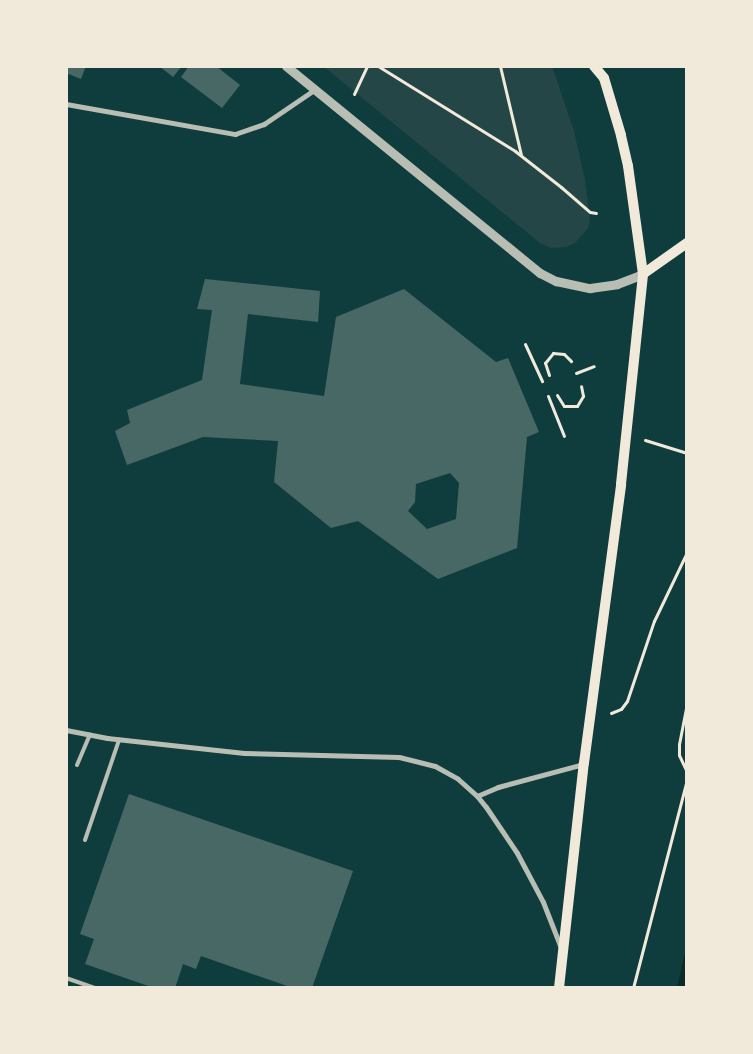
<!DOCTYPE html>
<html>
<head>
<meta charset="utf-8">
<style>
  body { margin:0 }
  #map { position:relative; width:753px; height:1054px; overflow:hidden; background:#0f3d3e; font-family:"Source Serif 4",serif }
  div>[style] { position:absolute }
  .green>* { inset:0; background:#244646 }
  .water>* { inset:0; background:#0a2a2b }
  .building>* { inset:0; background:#486865 }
  .path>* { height:3px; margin:-1.5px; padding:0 1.5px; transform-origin:1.5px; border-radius:1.5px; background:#f1e9da }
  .service>* { height:4px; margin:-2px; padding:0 2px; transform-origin:2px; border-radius:2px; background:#b8beb3 }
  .minor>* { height:5px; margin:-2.5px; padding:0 2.5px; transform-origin:2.5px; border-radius:2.5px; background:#b8beb3 }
  .tertiary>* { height:9px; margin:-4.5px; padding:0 4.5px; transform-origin:4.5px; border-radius:4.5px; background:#b8beb3 }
  .secondary>* { height:10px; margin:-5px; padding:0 5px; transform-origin:5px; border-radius:5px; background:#f1e9da }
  span { translate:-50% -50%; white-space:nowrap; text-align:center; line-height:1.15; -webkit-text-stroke:4px #f1e9da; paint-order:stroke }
  .frame { position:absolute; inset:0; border:68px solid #f1e9da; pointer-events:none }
</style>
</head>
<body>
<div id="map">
  <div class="green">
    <i style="clip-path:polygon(323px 66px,552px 66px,574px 131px,585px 180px,590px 220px,588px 228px,575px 243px,566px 247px,551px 248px,540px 243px)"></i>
  </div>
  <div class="water">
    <i style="clip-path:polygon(687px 944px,687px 988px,677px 988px)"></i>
  </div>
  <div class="building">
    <i style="clip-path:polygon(66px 66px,86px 66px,81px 79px,66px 73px)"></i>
    <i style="clip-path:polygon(159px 66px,182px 66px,173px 77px)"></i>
    <i style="clip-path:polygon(189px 66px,216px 66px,240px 85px,222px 108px,181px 77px)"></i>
    <i style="clip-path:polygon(evenodd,205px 279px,320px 291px,318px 322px,248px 314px,240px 384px,324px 396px,336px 317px,404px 289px,496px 362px,508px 358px,539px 432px,527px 437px,517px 548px,438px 579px,358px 521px,331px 528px,274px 482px,278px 441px,203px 437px,127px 465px,115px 431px,130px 423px,127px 410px,202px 380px,212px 310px,197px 309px,205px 279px,450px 473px,459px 483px,456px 519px,427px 529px,408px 511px,415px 502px,416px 484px,450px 473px)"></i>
    <i style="clip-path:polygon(129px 794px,353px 871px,312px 988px,293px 988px,201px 956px,196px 969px,183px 964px,175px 988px,154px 988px,85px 964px,94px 939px,80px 934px)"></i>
  </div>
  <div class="path">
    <i style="left:378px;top:66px;width:161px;rotate:31.8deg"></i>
    <i style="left:515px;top:151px;width:58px;rotate:38deg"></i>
    <i style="left:561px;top:187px;width:38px;rotate:41deg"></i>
    <i style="left:590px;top:212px;width:6px;rotate:9deg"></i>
    <i style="left:500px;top:66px;width:91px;rotate:76.7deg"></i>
    <i style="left:354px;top:94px;width:31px;rotate:-65deg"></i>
    <i style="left:525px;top:344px;width:41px;rotate:65.3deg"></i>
    <i style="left:576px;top:373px;width:19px;rotate:-21deg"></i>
    <i style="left:549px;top:375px;width:13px;rotate:-108deg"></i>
    <i style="left:545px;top:363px;width:13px;rotate:-51deg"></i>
    <i style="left:553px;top:353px;width:11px;rotate:5deg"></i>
    <i style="left:564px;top:354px;width:10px;rotate:45deg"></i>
    <i style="left:557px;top:395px;width:13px;rotate:58deg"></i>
    <i style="left:564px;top:406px;width:13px"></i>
    <i style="left:577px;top:406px;width:12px;rotate:-59deg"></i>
    <i style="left:583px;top:396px;width:10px;rotate:-101deg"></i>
    <i style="left:548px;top:396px;width:43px;rotate:68.2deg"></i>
    <i style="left:645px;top:440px;width:44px;rotate:17.2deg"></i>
    <i style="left:687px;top:703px;width:42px;rotate:101deg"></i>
    <i style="left:679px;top:744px;width:11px;rotate:90deg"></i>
    <i style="left:679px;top:755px;width:19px;rotate:65deg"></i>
    <i style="left:611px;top:713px;width:11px;rotate:-22deg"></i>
    <i style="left:621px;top:709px;width:10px;rotate:-53deg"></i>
    <i style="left:627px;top:701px;width:84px;rotate:-71.4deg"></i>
    <i style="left:654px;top:621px;width:76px;rotate:-64.4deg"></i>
    <i style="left:633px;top:988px;width:216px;rotate:-75.5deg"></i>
  </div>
  <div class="service">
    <i style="left:77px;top:765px;width:33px;rotate:-67deg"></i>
    <i style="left:85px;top:840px;width:106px;rotate:-71.2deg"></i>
    <i style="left:66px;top:978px;width:31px;rotate:19deg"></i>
  </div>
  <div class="minor">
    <i style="left:66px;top:104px;width:172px;rotate:10.1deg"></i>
    <i style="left:235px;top:134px;width:31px;rotate:-19deg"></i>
    <i style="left:264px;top:124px;width:60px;rotate:-34.2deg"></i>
    <i style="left:66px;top:730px;width:42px;rotate:11deg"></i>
    <i style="left:107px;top:738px;width:138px;rotate:6.2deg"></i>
    <i style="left:244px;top:753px;width:155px;rotate:1.5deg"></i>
    <i style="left:399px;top:757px;width:37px;rotate:14deg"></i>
    <i style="left:435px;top:766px;width:26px;rotate:29deg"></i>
    <i style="left:458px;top:779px;width:25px;rotate:42deg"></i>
    <i style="left:477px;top:796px;width:14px;rotate:51deg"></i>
    <i style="left:486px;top:807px;width:55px;rotate:56deg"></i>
    <i style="left:517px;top:853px;width:55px;rotate:62deg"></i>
    <i style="left:543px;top:902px;width:49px;rotate:68.6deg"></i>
    <i style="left:477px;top:796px;width:23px;rotate:-23deg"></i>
    <i style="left:498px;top:787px;width:88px;rotate:-15.1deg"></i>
  </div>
  <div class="tertiary">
    <i style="left:286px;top:66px;width:328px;rotate:39.2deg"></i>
    <i style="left:540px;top:273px;width:18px;rotate:27deg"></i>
    <i style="left:556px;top:281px;width:35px;rotate:12deg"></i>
    <i style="left:590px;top:288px;width:27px;rotate:-8deg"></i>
    <i style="left:617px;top:284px;width:28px;rotate:-21deg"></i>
  </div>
  <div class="secondary">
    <i style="left:643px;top:274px;width:54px;rotate:-35.2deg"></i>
    <i style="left:559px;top:988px;width:226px;rotate:-83.7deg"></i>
    <i style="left:584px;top:763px;width:281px;rotate:-82.4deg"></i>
    <i style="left:621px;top:484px;width:211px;rotate:-84deg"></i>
    <i style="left:643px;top:274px;width:109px;rotate:-97.9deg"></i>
    <i style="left:628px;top:166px;width:32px;rotate:-103deg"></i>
    <i style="left:621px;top:135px;width:59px;rotate:-106.6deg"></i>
    <i style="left:604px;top:78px;width:16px;rotate:-130deg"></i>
  </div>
  <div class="frame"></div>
</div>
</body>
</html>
